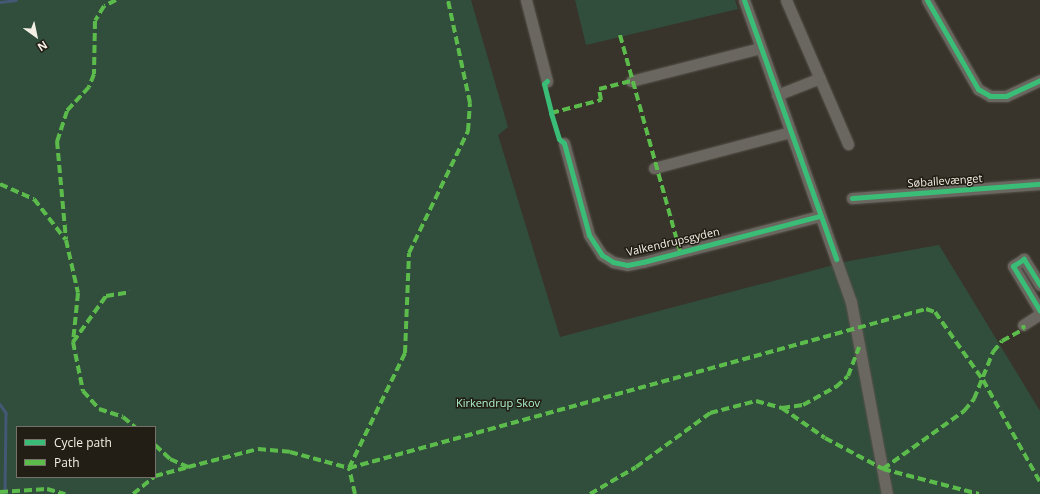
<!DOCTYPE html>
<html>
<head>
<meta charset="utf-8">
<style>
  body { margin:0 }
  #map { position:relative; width:1040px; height:494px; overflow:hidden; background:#38342b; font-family:"Open Sans",sans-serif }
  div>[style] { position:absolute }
  .green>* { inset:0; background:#314d3c }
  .stream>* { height:2.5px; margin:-1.25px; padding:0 1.25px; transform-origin:1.25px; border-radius:1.25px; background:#425874 }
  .roads { filter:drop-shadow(0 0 1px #56524b) drop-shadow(0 0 1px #56524b) }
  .minor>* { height:11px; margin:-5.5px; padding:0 5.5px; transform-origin:5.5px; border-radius:5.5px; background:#6a6760 }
  .quiet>* { height:4px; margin-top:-2px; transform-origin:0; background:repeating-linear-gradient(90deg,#5cbc4b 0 8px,transparent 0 12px) }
  .cycleway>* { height:5px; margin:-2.5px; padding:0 2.5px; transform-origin:2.5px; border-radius:2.5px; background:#3abd76 }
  span { translate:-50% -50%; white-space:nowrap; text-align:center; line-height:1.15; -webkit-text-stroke:3px #221e16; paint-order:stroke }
  .street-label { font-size:11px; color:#f5f0e5 }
  .park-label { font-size:11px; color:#adf3cb }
  .legend { position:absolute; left:16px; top:426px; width:140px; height:52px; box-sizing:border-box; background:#221e16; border:1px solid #767269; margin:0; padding:5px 7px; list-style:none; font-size:12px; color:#f5f0e5 }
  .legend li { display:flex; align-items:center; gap:8px; height:20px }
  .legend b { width:20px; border:1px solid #767269 }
  .north { position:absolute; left:16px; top:16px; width:40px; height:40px; -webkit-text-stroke:3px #221e16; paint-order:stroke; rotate:147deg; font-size:11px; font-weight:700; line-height:16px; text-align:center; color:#f5f0e5 }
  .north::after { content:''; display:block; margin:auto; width:14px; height:18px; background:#f5f0e5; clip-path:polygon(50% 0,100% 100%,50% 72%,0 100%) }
</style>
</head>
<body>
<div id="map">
  <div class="green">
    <i style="clip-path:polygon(evenodd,0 0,471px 0,508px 127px,498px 135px,560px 337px,849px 261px,939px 245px,1040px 411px,1040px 494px,0 494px,0 0,17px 427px,155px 427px,155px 477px,17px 477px,17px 427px)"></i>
    <i style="clip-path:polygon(575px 0,735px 0,738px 9px,586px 45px)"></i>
  </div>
  <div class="stream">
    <i style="left:0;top:2px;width:16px;rotate:-7deg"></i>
    <i style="left:0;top:404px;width:11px;rotate:56deg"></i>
    <i style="left:6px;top:413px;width:81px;rotate:90.7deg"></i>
  </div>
  <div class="roads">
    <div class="minor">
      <i style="left:526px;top:0;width:84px;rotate:75.5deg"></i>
      <i style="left:744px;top:0;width:320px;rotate:70.5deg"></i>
      <i style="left:851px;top:302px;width:195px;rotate:79.4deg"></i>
      <i style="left:786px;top:0;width:157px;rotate:66.7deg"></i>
      <i style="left:927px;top:0;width:103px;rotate:60.2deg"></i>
      <i style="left:978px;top:89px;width:14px;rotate:30deg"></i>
      <i style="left:990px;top:96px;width:16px"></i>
      <i style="left:1006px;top:96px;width:38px;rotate:-25deg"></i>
      <i style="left:631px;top:81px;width:133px;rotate:-14.3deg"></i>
      <i style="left:777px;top:95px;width:46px;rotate:-21.6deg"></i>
      <i style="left:564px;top:143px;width:95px;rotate:74.8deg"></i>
      <i style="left:589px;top:235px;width:24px;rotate:57deg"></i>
      <i style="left:602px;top:255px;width:13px;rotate:32deg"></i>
      <i style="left:613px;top:262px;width:14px;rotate:12deg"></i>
      <i style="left:627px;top:265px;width:16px;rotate:-11deg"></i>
      <i style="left:643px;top:262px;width:183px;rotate:-14.6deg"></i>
      <i style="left:654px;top:168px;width:141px;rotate:-14.8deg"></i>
      <i style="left:852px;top:198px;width:189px;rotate:-4.3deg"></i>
      <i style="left:1040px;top:285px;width:31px;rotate:-122deg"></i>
      <i style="left:1024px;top:259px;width:13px;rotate:148deg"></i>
      <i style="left:1013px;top:266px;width:52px;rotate:59deg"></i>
      <i style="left:1023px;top:325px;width:20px;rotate:-33deg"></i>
    </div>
  </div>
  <div class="quiet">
    <i style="left:116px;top:0;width:13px;rotate:153deg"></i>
    <i style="left:104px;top:6px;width:17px;rotate:121deg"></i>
    <i style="left:95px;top:21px;width:53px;rotate:91.1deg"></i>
    <i style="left:94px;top:74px;width:14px;rotate:111deg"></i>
    <i style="left:89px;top:87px;width:33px;rotate:133deg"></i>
    <i style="left:67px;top:111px;width:32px;rotate:108deg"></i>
    <i style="left:57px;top:141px;width:99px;rotate:84.8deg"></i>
    <i style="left:66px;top:240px;width:54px;rotate:77.2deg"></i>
    <i style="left:78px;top:293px;width:49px;rotate:95.8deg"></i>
    <i style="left:73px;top:342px;width:50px;rotate:78.5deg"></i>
    <i style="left:83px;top:391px;width:24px;rotate:48deg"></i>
    <i style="left:99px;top:409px;width:25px;rotate:18deg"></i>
    <i style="left:123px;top:417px;width:16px;rotate:40deg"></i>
    <i style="left:620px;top:35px;width:225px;rotate:74.5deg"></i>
    <i style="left:551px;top:113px;width:52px;rotate:-14.6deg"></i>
    <i style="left:601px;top:100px;width:11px;rotate:-100deg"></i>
    <i style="left:599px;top:89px;width:33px;rotate:-14deg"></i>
    <i style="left:0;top:184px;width:37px;rotate:24deg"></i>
    <i style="left:34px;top:199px;width:51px;rotate:52.2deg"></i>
    <i style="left:73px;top:342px;width:57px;rotate:-54.3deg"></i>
    <i style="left:106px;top:296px;width:24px;rotate:-9deg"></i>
    <i style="left:782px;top:408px;width:21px;rotate:-8deg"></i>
    <i style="left:803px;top:405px;width:38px;rotate:-29deg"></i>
    <i style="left:836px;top:387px;width:16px;rotate:-43deg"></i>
    <i style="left:848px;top:376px;width:31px;rotate:-69deg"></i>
    <i style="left:155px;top:445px;width:21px;rotate:43deg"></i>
    <i style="left:170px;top:459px;width:20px;rotate:24deg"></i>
    <i style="left:188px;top:467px;width:72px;rotate:-14.4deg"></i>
    <i style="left:258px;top:449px;width:32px;rotate:5deg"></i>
    <i style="left:290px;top:452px;width:61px;rotate:15.2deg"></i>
    <i style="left:349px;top:468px;width:128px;rotate:-64deg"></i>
    <i style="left:405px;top:353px;width:100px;rotate:-87.7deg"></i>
    <i style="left:409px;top:253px;width:136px;rotate:-64.2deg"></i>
    <i style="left:468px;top:131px;width:28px;rotate:-86deg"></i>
    <i style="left:470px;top:103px;width:105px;rotate:-102.1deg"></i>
    <i style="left:883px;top:469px;width:100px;rotate:-35.6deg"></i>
    <i style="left:964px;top:411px;width:16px;rotate:-50deg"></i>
    <i style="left:974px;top:399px;width:51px;rotate:-68deg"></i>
    <i style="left:993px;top:352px;width:14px;rotate:-51deg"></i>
    <i style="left:1002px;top:341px;width:25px;rotate:-29deg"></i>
    <i style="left:1024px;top:329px;width:4px;rotate:-104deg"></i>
    <i style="left:155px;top:476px;width:34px;rotate:-15deg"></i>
    <i style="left:0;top:492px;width:47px;rotate:-3.7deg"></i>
    <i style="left:47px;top:489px;width:19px;rotate:16deg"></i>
    <i style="left:133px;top:494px;width:27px;rotate:-39deg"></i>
    <i style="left:355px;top:494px;width:27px;rotate:-103deg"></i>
    <i style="left:349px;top:468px;width:599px;rotate:-15.41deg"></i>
    <i style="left:926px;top:309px;width:9px;rotate:18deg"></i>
    <i style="left:935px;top:312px;width:83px;rotate:54.8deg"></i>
    <i style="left:983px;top:380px;width:117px;rotate:60.8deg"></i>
    <i style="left:590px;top:494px;width:53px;rotate:-30.4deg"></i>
    <i style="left:636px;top:467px;width:92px;rotate:-36.1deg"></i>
    <i style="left:710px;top:413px;width:48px;rotate:-14.6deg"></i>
    <i style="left:756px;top:401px;width:27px;rotate:15deg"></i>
    <i style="left:782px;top:408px;width:52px;rotate:34.9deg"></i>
    <i style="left:825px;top:438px;width:66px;rotate:28.1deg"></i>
    <i style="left:883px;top:469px;width:99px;rotate:14.6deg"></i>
  </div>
  <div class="cycleway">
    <i style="left:744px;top:0;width:275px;rotate:70.4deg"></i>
    <i style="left:927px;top:0;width:103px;rotate:60.2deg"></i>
    <i style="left:978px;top:89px;width:14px;rotate:30deg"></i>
    <i style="left:990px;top:96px;width:16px"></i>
    <i style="left:1006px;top:96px;width:38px;rotate:-25deg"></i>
    <i style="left:547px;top:81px;width:4px;rotate:135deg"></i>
    <i style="left:544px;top:84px;width:30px;rotate:76deg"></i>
    <i style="left:551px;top:113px;width:27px;rotate:73deg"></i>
    <i style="left:559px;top:139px;width:6px;rotate:39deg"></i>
    <i style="left:564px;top:143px;width:95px;rotate:74.8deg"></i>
    <i style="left:589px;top:235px;width:24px;rotate:57deg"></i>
    <i style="left:602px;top:255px;width:13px;rotate:32deg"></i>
    <i style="left:613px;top:262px;width:14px;rotate:12deg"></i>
    <i style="left:627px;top:265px;width:16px;rotate:-11deg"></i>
    <i style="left:643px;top:262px;width:183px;rotate:-14.6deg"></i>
    <i style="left:852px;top:198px;width:189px;rotate:-4.3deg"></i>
    <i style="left:1040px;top:285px;width:31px;rotate:-122deg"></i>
    <i style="left:1024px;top:259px;width:13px;rotate:148deg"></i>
    <i style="left:1013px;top:266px;width:52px;rotate:59deg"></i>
  </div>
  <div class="street-label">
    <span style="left:945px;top:181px;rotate:-4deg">Søballevænget</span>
    <span style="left:673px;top:242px;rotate:-13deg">Valkendrupsgyden</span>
  </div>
  <div class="park-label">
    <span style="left:498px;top:403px">Kirkendrup Skov</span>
  </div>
  <ul class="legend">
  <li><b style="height:5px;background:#3abd76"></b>Cycle path</li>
  <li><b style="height:5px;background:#5cbc4b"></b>Path</li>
  </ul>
  <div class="north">N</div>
</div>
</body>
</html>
